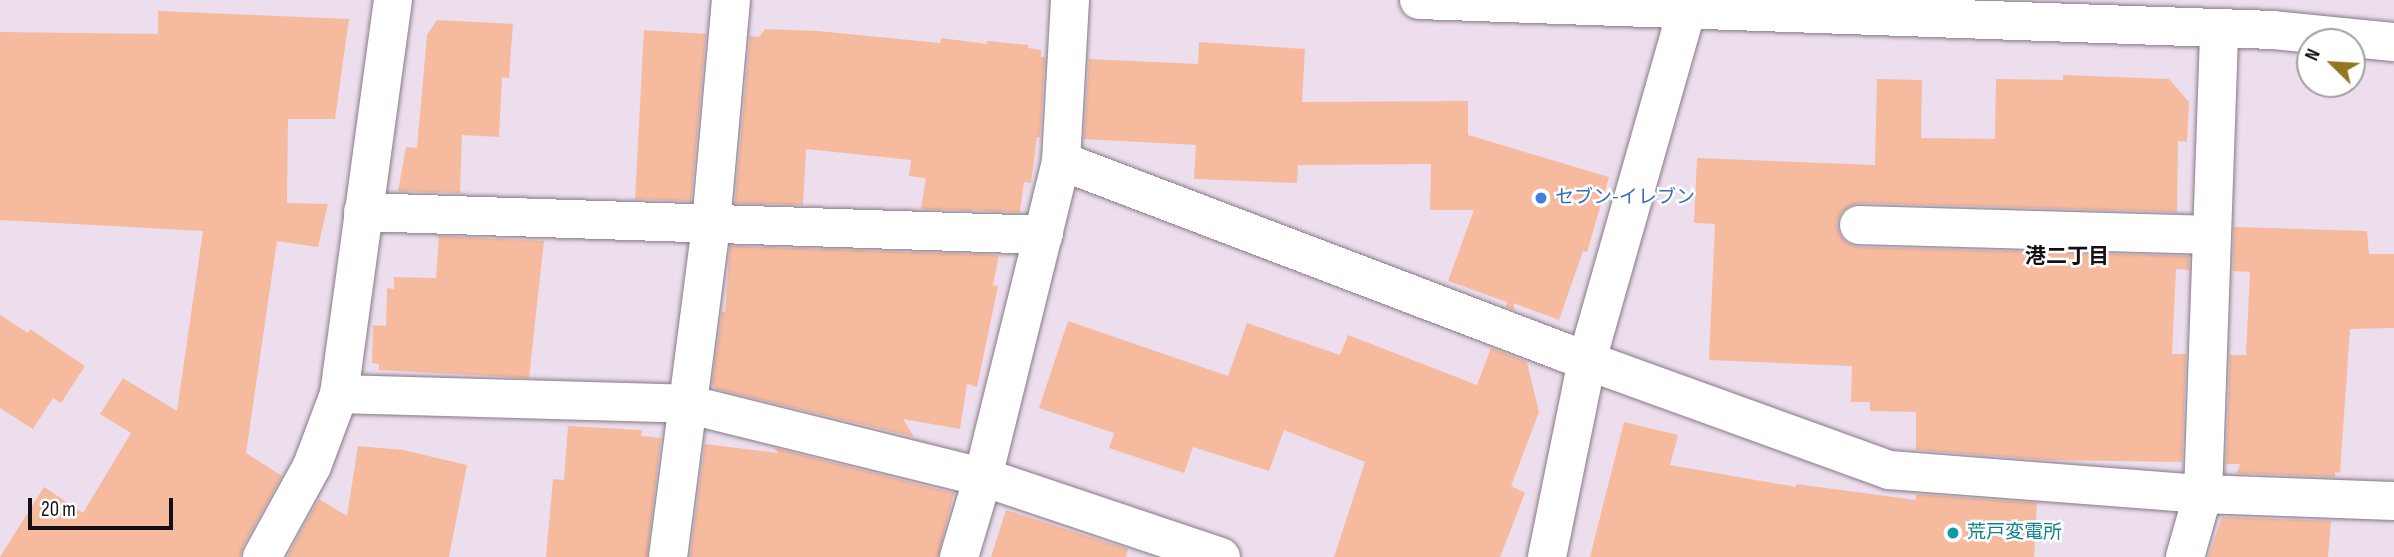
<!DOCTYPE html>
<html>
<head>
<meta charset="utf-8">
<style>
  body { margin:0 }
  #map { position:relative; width:2394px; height:557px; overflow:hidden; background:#eddeed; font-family:"Sofia Sans Condensed","Noto Sans JP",sans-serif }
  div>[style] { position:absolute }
  .building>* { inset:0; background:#f6bb9e }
  .roads { filter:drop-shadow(0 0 2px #877a87) drop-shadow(0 0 2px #877a87) }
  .minor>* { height:38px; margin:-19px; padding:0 19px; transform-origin:19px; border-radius:19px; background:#fff }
  .dots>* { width:19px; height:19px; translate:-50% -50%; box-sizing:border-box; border:4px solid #fff; border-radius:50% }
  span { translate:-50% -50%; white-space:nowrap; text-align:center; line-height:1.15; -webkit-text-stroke:5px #fff; paint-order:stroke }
  .shop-label { font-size:19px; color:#366cbe }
  .left { translate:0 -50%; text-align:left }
  .culture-label { font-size:19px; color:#0d838f }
  .neighbourhood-label { font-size:21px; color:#140f14; font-weight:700 }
  .north { position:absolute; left:2296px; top:28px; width:70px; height:70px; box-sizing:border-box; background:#fff; border:2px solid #a19fa1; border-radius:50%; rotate:294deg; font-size:19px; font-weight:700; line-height:28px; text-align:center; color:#140f14 }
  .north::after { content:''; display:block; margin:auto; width:24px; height:32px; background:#93761d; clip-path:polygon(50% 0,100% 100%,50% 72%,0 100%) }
  .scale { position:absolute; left:28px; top:498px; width:145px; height:32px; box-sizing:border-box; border:4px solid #140f14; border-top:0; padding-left:9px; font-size:21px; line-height:24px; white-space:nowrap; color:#140f14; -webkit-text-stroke:5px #fff; paint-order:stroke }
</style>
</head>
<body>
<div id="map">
  <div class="building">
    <i style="clip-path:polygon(158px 11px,349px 19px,335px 119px,288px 119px,287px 203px,328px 204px,318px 247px,277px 241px,246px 453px,282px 476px,243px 546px,240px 557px,0 557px,44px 487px,83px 513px,131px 433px,100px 414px,123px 378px,177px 411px,203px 231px,0 220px,0 32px,158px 34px)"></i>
    <i style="clip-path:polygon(437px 20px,513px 24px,509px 78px,502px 77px,499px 137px,462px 135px,460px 193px,398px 191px,406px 147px,417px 148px,427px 35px)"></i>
    <i style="clip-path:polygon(765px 29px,818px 31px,940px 43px,941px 38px,987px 44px,987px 41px,1028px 45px,1028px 48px,1041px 50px,1041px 57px,1045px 57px,1040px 137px,1037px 137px,1031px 183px,1024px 182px,1020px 212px,921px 209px,926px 178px,909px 176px,911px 160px,806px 149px,803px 205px,735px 203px,750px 36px,759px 37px)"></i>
    <i style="clip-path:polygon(644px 30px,706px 34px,691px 201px,635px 199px)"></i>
    <i style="clip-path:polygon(1199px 42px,1305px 49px,1302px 102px,1468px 101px,1468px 135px,1609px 177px,1587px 252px,1583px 251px,1559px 320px,1513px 303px,1515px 310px,1506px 307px,1507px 302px,1448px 281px,1474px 210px,1430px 210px,1431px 164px,1298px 165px,1297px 183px,1194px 179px,1196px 145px,1084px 139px,1089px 59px,1198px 64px)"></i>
    <i style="clip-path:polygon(2063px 75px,2169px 79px,2189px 102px,2187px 142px,2178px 141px,2177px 212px,1860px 203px,1849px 206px,1841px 213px,1837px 224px,1840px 235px,1847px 243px,1858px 247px,2189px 256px,2189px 270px,2176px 269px,2172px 354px,2186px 354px,2182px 462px,2047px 460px,1916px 450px,1916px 412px,1870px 411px,1870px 402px,1851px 402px,1852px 366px,1709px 360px,1715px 224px,1694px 223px,1697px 158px,1875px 165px,1877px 79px,1922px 80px,1921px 138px,1995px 139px,1996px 79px,2063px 80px)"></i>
    <i style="clip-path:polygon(2234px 227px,2367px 231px,2369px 254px,2394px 254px,2394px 328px,2350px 329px,2340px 473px,2335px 472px,2335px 477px,2237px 473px,2240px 464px,2226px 464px,2230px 355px,2246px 355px,2250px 272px,2233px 271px)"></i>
    <i style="clip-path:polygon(439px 236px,544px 241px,529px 378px,379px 370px,379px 364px,372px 363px,373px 325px,386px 326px,387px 288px,394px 289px,394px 277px,436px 278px)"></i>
    <i style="clip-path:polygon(730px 246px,999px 255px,993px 285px,998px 286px,977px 387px,967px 384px,960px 429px,903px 419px,914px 437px,716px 389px,712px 384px,722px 312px,725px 312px)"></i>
    <i style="clip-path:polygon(0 315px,28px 333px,30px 329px,85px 366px,61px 403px,53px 398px,33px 429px,0 408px)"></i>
    <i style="clip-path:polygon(1068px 321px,1228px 376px,1247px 323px,1340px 355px,1348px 335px,1477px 385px,1491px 348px,1527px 362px,1539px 412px,1511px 486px,1525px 493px,1500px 557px,1334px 557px,1365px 462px,1284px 430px,1269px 471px,1193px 447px,1184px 473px,1109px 448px,1114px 433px,1039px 408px)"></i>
    <i style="clip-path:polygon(1624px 422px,1678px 435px,1670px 465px,1796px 487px,1796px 484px,1916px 500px,1916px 494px,2037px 503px,2034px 557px,1590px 557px)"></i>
    <i style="clip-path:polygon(568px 426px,642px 430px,641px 436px,661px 438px,647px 557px,546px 557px,553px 479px,564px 480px)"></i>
    <i style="clip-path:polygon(705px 444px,778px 453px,774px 448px,954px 493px,938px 557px,690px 557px)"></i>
    <i style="clip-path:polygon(358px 446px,403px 450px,467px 465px,449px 557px,287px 557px,319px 499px,347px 516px)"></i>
    <i style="clip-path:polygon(1006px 510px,1128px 549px,1126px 557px,991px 557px)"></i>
    <i style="clip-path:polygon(2222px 517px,2331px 521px,2328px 557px,2208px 557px)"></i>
  </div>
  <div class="roads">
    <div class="minor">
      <i style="left:1419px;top:0;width:855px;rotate:2.01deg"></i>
      <i style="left:2273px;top:30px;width:122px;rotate:5.7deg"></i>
      <i style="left:1061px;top:161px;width:540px;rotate:20.82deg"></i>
      <i style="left:1566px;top:353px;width:344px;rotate:19.9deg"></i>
      <i style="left:1889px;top:470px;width:315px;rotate:4.4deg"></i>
      <i style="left:2203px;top:494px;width:191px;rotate:2.1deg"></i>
      <i style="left:363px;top:212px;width:681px;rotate:1.93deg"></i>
      <i style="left:1859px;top:225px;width:353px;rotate:1.6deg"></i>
      <i style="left:339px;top:394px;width:348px;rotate:1.6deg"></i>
      <i style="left:687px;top:404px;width:305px;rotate:13.9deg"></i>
      <i style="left:983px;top:477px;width:251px;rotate:18.6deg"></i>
      <i style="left:262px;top:557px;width:104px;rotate:-61.2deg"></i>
      <i style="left:312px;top:466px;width:77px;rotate:-69.4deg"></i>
      <i style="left:339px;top:394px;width:398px;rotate:-82.2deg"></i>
      <i style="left:668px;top:557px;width:336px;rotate:-82.6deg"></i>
      <i style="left:711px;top:224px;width:225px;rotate:-84.9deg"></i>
      <i style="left:959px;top:557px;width:84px;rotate:-73.3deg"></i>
      <i style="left:983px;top:477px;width:325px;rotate:-76.1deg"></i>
      <i style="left:1061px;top:161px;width:161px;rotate:-86.8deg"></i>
      <i style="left:1547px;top:557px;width:201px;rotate:-78.5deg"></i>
      <i style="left:1587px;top:360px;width:364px;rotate:-74.1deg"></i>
      <i style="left:2185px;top:557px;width:66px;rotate:-74.1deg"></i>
      <i style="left:2203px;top:494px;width:464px;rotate:-88deg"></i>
    </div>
  </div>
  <div class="dots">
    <i style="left:1541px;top:198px;background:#3f7fe0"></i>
    <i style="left:1953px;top:533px;background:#0f9aa8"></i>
  </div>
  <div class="shop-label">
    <span class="left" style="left:1555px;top:198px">セブン-イレブン</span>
  </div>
  <div class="culture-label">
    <span class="left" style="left:1967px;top:533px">荒戸変電所</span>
  </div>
  <div class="neighbourhood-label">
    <span style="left:2067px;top:257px">港二丁目</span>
  </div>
  <div class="north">N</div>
  <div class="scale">20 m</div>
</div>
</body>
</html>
